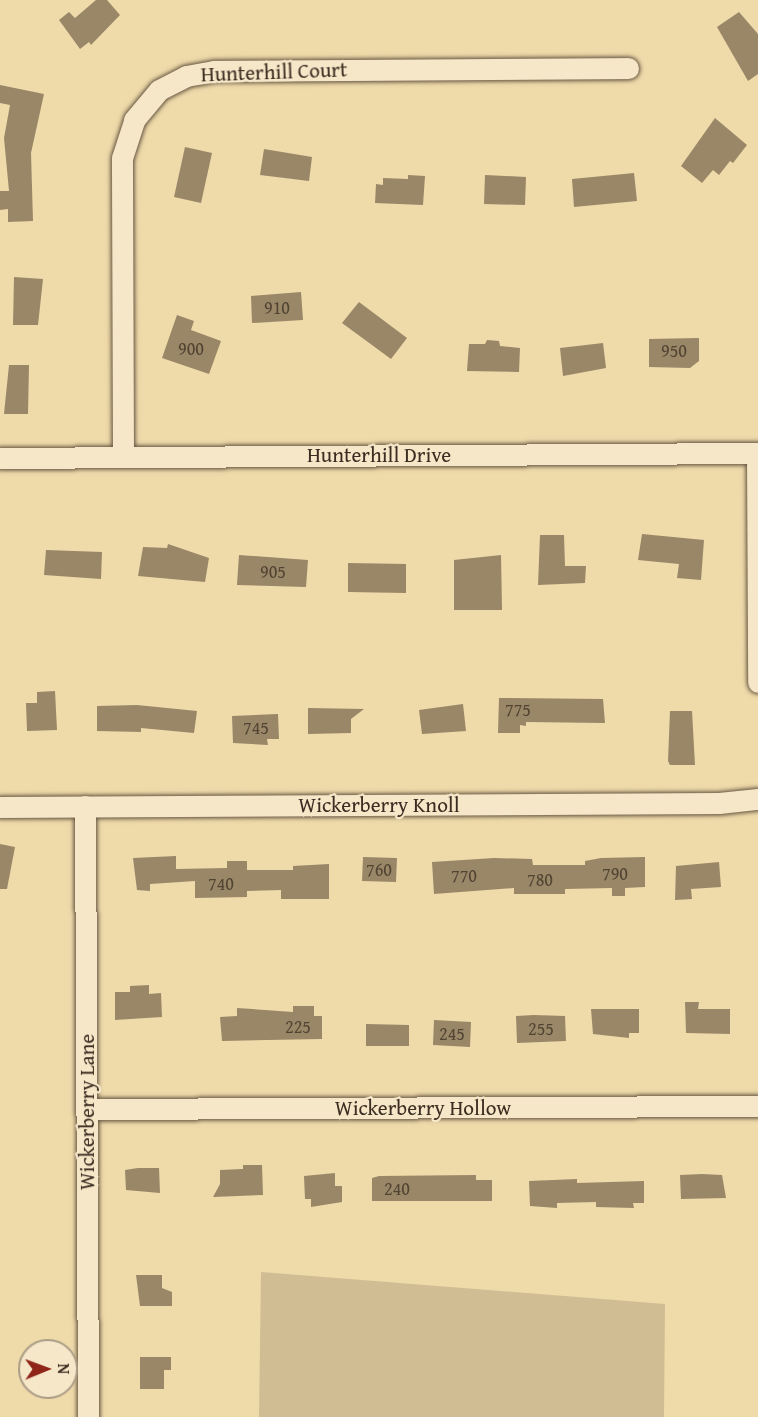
<!DOCTYPE html>
<html>
<head>
<meta charset="utf-8">
<style>
  body { margin:0 }
  #map { position:relative; width:758px; height:1417px; overflow:hidden; background:#efdaaa; font-family:"Gentium Book Plus",serif }
  div>[style] { position:absolute }
  .green>* { inset:0; background:#d0bd93 }
  .building>* { inset:0; background:#998768 }
  .roads { filter:drop-shadow(0 0 2px #685843) drop-shadow(0 0 2px #685843) }
  .minor>* { height:21px; margin:-10.5px; padding:0 10.5px; transform-origin:10.5px; border-radius:10.5px; background:#f5e7c8 }
  span { translate:-50% -50%; white-space:nowrap; text-align:center; line-height:1.15; -webkit-text-stroke:4.5px #f5e7c8; paint-order:stroke }
  .number-label { font-size:18px; color:#524433 }
  .number-label span { -webkit-text-stroke-width:0 }
  .street-label { font-size:21px; color:#3b2d21 }
  .north { position:absolute; left:18px; top:1339px; width:60px; height:60px; box-sizing:border-box; background:#f5e7c8; border:2px solid #ab9d85; border-radius:50%; rotate:89deg; font-size:16px; font-weight:700; line-height:24px; text-align:center; color:#3b2d21 }
  .north::after { content:''; display:block; margin:auto; width:21px; height:27px; background:#8f2418; clip-path:polygon(50% 0,100% 100%,50% 72%,0 100%) }
</style>
</head>
<body>
<div id="map">
  <div class="green">
    <i style="clip-path:polygon(261px 1272px,665px 1304px,664px 1417px,259px 1417px)"></i>
  </div>
  <div class="building">
    <i style="clip-path:polygon(96px 0,107px 0,120px 15px,91px 45px,89px 42px,80px 49px,59px 20px,69px 12px,75px 18px)"></i>
    <i style="clip-path:polygon(739px 12px,758px 34px,758px 74px,748px 81px,717px 27px)"></i>
    <i style="clip-path:polygon(0 85px,44px 94px,31px 153px,33px 221px,8px 222px,8px 209px,0 210px,0 191px,9px 191px,4px 138px,10px 105px,0 103px)"></i>
    <i style="clip-path:polygon(715px 118px,747px 145px,733px 163px,730px 161px,719px 175px,713px 170px,702px 183px,681px 166px)"></i>
    <i style="clip-path:polygon(185px 147px,212px 153px,201px 203px,174px 197px)"></i>
    <i style="clip-path:polygon(264px 149px,312px 157px,309px 181px,260px 175px)"></i>
    <i style="clip-path:polygon(634px 173px,637px 201px,574px 207px,572px 179px)"></i>
    <i style="clip-path:polygon(408px 175px,425px 176px,423px 205px,375px 203px,376px 184px,383px 185px,383px 178px,408px 179px)"></i>
    <i style="clip-path:polygon(485px 175px,526px 177px,525px 205px,484px 204px)"></i>
    <i style="clip-path:polygon(14px 277px,43px 279px,38px 325px,13px 325px)"></i>
    <i style="clip-path:polygon(301px 292px,303px 320px,252px 323px,251px 296px)"></i>
    <i style="clip-path:polygon(359px 302px,407px 338px,391px 359px,342px 323px)"></i>
    <i style="clip-path:polygon(177px 315px,194px 321px,191px 330px,221px 341px,209px 374px,162px 358px)"></i>
    <i style="clip-path:polygon(699px 338px,699px 361px,690px 368px,649px 367px,649px 339px)"></i>
    <i style="clip-path:polygon(487px 340px,499px 341px,500px 346px,520px 348px,519px 372px,467px 371px,469px 344px,485px 344px)"></i>
    <i style="clip-path:polygon(603px 343px,606px 368px,563px 376px,560px 348px)"></i>
    <i style="clip-path:polygon(9px 365px,29px 365px,28px 414px,4px 414px)"></i>
    <i style="clip-path:polygon(642px 534px,704px 540px,701px 580px,677px 578px,679px 564px,638px 560px)"></i>
    <i style="clip-path:polygon(540px 535px,564px 535px,565px 566px,586px 566px,585px 583px,538px 585px)"></i>
    <i style="clip-path:polygon(168px 544px,209px 558px,205px 582px,138px 576px,143px 547px,167px 548px)"></i>
    <i style="clip-path:polygon(46px 550px,102px 552px,101px 579px,44px 575px)"></i>
    <i style="clip-path:polygon(239px 555px,308px 560px,306px 587px,237px 585px)"></i>
    <i style="clip-path:polygon(501px 555px,502px 610px,454px 610px,454px 560px)"></i>
    <i style="clip-path:polygon(348px 563px,406px 564px,406px 593px,348px 592px)"></i>
    <i style="clip-path:polygon(55px 691px,57px 730px,27px 731px,26px 703px,37px 703px,37px 692px)"></i>
    <i style="clip-path:polygon(499px 698px,603px 699px,605px 723px,526px 722px,526px 726px,520px 725px,520px 733px,498px 733px)"></i>
    <i style="clip-path:polygon(463px 704px,466px 731px,422px 734px,419px 710px)"></i>
    <i style="clip-path:polygon(137px 705px,197px 711px,194px 733px,141px 728px,141px 732px,97px 731px,97px 706px)"></i>
    <i style="clip-path:polygon(308px 708px,364px 709px,351px 719px,351px 733px,308px 734px)"></i>
    <i style="clip-path:polygon(670px 711px,692px 711px,695px 765px,670px 765px,668px 761px)"></i>
    <i style="clip-path:polygon(278px 714px,279px 739px,267px 739px,268px 745px,233px 743px,232px 716px)"></i>
    <i style="clip-path:polygon(0 844px,15px 847px,7px 889px,0 889px)"></i>
    <i style="clip-path:polygon(176px 856px,176px 869px,227px 868px,227px 861px,247px 861px,247px 870px,293px 870px,293px 866px,329px 864px,329px 899px,281px 899px,281px 890px,247px 891px,247px 897px,195px 898px,195px 881px,150px 884px,150px 891px,137px 890px,133px 858px)"></i>
    <i style="clip-path:polygon(363px 857px,397px 858px,396px 882px,362px 881px)"></i>
    <i style="clip-path:polygon(645px 857px,645px 887px,625px 888px,625px 896px,612px 896px,612px 888px,565px 889px,565px 894px,514px 894px,514px 888px,434px 894px,432px 862px,494px 858px,532px 859px,533px 865px,585px 865px,585px 861px,601px 858px)"></i>
    <i style="clip-path:polygon(719px 862px,721px 887px,691px 889px,692px 899px,675px 900px,676px 866px)"></i>
    <i style="clip-path:polygon(149px 985px,149px 994px,161px 993px,162px 1017px,115px 1020px,115px 992px,130px 992px,130px 986px)"></i>
    <i style="clip-path:polygon(685px 1002px,699px 1002px,698px 1009px,730px 1009px,730px 1034px,686px 1033px)"></i>
    <i style="clip-path:polygon(293px 1006px,314px 1006px,314px 1016px,322px 1016px,322px 1039px,222px 1041px,220px 1017px,237px 1016px,237px 1008px,293px 1012px)"></i>
    <i style="clip-path:polygon(591px 1009px,639px 1009px,639px 1033px,629px 1033px,629px 1038px,593px 1034px)"></i>
    <i style="clip-path:polygon(534px 1015px,565px 1016px,566px 1041px,517px 1043px,516px 1016px)"></i>
    <i style="clip-path:polygon(434px 1020px,471px 1022px,470px 1047px,433px 1045px)"></i>
    <i style="clip-path:polygon(366px 1024px,409px 1025px,409px 1046px,366px 1046px)"></i>
    <i style="clip-path:polygon(243px 1165px,262px 1165px,263px 1195px,213px 1197px,220px 1184px,220px 1170px,243px 1169px)"></i>
    <i style="clip-path:polygon(138px 1168px,159px 1168px,160px 1193px,126px 1190px,125px 1170px)"></i>
    <i style="clip-path:polygon(335px 1173px,335px 1186px,342px 1186px,342px 1202px,311px 1207px,311px 1199px,305px 1199px,304px 1176px)"></i>
    <i style="clip-path:polygon(702px 1174px,722px 1175px,726px 1198px,681px 1199px,680px 1175px)"></i>
    <i style="clip-path:polygon(476px 1175px,476px 1180px,492px 1180px,492px 1201px,372px 1201px,372px 1178px,379px 1176px)"></i>
    <i style="clip-path:polygon(577px 1179px,577px 1183px,644px 1181px,644px 1203px,633px 1203px,634px 1208px,596px 1207px,596px 1202px,557px 1203px,557px 1208px,530px 1206px,529px 1181px)"></i>
    <i style="clip-path:polygon(136px 1275px,162px 1275px,162px 1288px,172px 1292px,172px 1306px,140px 1306px)"></i>
    <i style="clip-path:polygon(140px 1357px,171px 1357px,171px 1370px,164px 1370px,164px 1389px,140px 1389px)"></i>
  </div>
  <div class="roads">
    <div class="minor">
      <i style="left:757px;top:453px;width:229px;rotate:89.7deg"></i>
      <i style="left:123px;top:457px;width:299px;rotate:-90.2deg"></i>
      <i style="left:122px;top:158px;width:40px;rotate:-72deg"></i>
      <i style="left:134px;top:120px;width:39px;rotate:-50deg"></i>
      <i style="left:159px;top:90px;width:30px;rotate:-27deg"></i>
      <i style="left:186px;top:76px;width:28px;rotate:-10deg"></i>
      <i style="left:214px;top:71px;width:414px;rotate:-0.4deg"></i>
      <i style="left:0;top:458px;width:758px;rotate:-0.38deg"></i>
      <i style="left:85px;top:806px;width:611px;rotate:89.72deg"></i>
      <i style="left:0;top:807px;width:719px;rotate:-0.32deg"></i>
      <i style="left:719px;top:803px;width:39px;rotate:-6deg"></i>
      <i style="left:88px;top:1109px;width:670px;rotate:-0.26deg"></i>
    </div>
  </div>
  <div class="number-label">
    <span style="left:277px;top:308px">910</span>
    <span style="left:191px;top:349px">900</span>
    <span style="left:674px;top:351px">950</span>
    <span style="left:273px;top:572px">905</span>
    <span style="left:518px;top:710px">775</span>
    <span style="left:256px;top:728px">745</span>
    <span style="left:379px;top:870px">760</span>
    <span style="left:615px;top:874px">790</span>
    <span style="left:464px;top:876px">770</span>
    <span style="left:540px;top:880px">780</span>
    <span style="left:221px;top:884px">740</span>
    <span style="left:298px;top:1027px">225</span>
    <span style="left:541px;top:1029px">255</span>
    <span style="left:452px;top:1034px">245</span>
    <span style="left:397px;top:1189px">240</span>
  </div>
  <div class="street-label">
    <span style="left:274px;top:72px;rotate:-2deg">Hunterhill Court</span>
    <span style="left:379px;top:455px">Hunterhill Drive</span>
    <span style="left:379px;top:805px">Wickerberry Knoll</span>
    <span style="left:423px;top:1108px">Wickerberry Hollow</span>
    <span style="left:87px;top:1112px;rotate:-90deg">Wickerberry Lane</span>
  </div>
  <div class="north">N</div>
</div>
</body>
</html>
